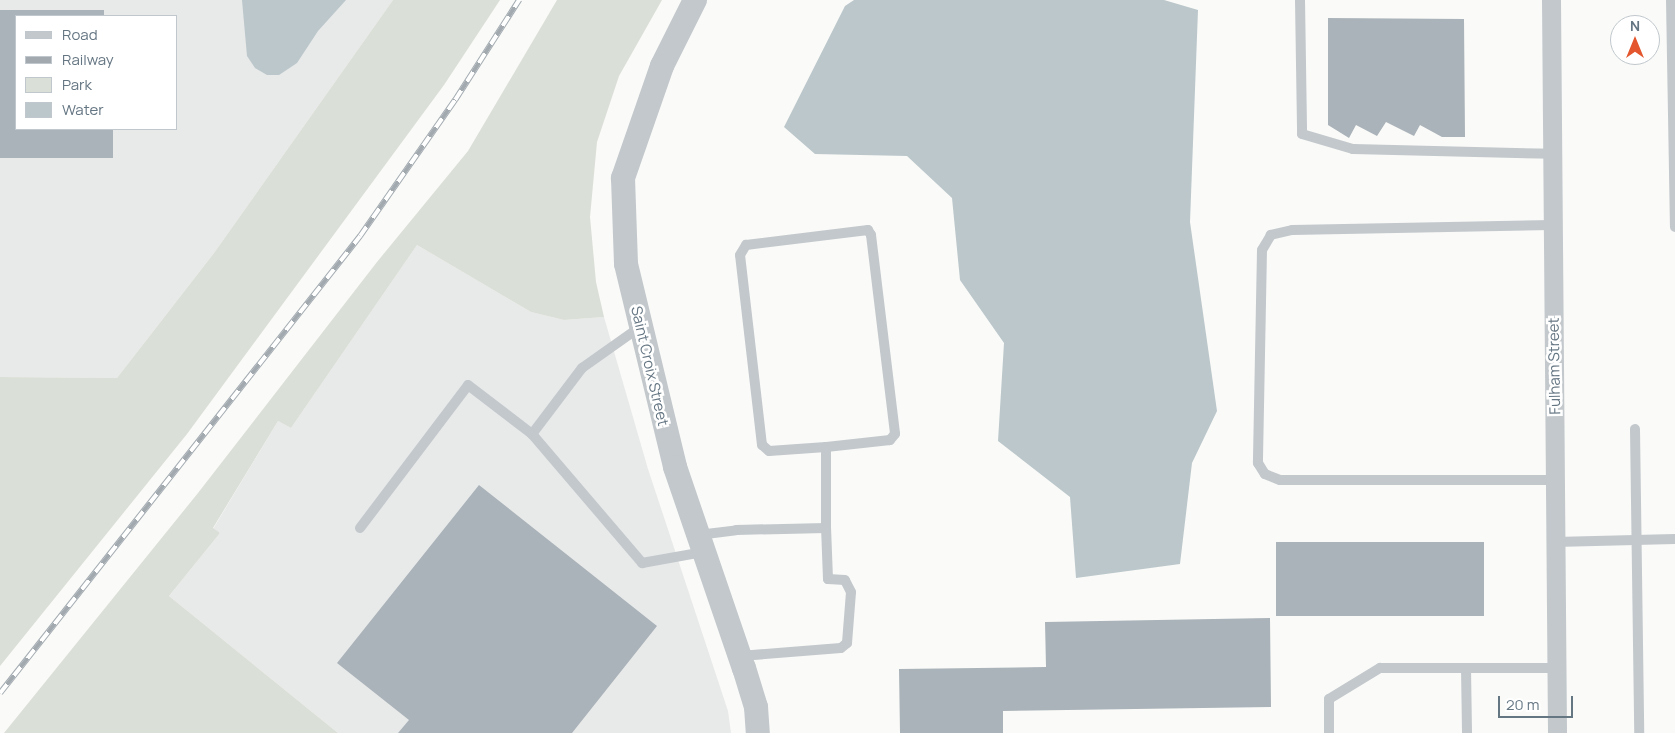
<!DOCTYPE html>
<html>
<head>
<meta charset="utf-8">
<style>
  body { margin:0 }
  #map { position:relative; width:1675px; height:733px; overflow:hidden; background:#fafaf8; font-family:Manrope,sans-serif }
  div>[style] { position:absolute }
  .built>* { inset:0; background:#e8e9e9 }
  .green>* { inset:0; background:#dadfd7 }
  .water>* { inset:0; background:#bbc7cb }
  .building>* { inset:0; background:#aab3b9 }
  .service>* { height:10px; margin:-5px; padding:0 5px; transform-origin:5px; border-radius:5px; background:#c3c8cc }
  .minor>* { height:19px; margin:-9.5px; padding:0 9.5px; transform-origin:9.5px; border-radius:9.5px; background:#c3c8cc }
  .tertiary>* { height:24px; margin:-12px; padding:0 12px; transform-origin:12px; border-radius:12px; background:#c3c8cc }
  .rail>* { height:5.5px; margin-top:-2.75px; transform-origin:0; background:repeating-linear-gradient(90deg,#fff 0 11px,#a2aab0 0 22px); box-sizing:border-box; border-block:1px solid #a2aab0 }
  span { translate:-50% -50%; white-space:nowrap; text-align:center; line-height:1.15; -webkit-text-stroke:5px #fff; paint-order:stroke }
  .street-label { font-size:15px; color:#657683 }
  .legend { position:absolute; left:15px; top:15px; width:162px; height:115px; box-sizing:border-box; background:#fff; border:1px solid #c1c8cd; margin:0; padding:6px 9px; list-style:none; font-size:15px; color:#657683 }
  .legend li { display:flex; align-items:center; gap:10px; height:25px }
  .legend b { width:25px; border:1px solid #c1c8cd }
  .north { position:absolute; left:1610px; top:15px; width:50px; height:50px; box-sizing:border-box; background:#fff; border:1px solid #c1c8cd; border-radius:50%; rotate:0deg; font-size:14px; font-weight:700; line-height:20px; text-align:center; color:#657683 }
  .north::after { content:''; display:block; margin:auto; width:18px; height:22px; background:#e4572e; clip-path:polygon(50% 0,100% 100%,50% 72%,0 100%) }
  .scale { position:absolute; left:1498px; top:696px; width:75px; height:22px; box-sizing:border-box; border:2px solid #657683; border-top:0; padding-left:6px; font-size:15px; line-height:18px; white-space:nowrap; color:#657683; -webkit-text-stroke:4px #fff; paint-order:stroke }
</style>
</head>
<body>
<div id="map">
  <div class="built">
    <i style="clip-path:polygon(evenodd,0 0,393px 0,214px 253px,117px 378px,0 377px,0 0,16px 16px,176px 16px,176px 129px,16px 129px,16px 16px)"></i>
    <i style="clip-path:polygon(417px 245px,531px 312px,564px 320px,604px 317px,648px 469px,728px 711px,731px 733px,338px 733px,169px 596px,220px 533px,213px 529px,278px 421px,291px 428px)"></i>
  </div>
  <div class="green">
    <i style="clip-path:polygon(393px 0,500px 0,444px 85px,187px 434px,0 666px,0 377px,117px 378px,214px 253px)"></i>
    <i style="clip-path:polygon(557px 0,662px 0,619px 76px,597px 142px,590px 217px,596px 282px,604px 317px,564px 320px,531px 312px,417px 245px,291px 428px,278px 421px,213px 528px,220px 533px,169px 596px,338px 733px,4px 733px,198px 493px,377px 262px,468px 151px)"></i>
  </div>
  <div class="water">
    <i style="clip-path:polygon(242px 0,346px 0,318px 31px,297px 63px,279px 75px,267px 75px,255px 68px,247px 56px)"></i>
    <i style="clip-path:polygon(854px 0,1164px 0,1198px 10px,1190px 222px,1217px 411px,1192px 463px,1180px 564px,1076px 578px,1070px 497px,998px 441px,1004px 343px,960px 280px,952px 198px,907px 156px,815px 154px,784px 127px,845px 6px)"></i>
  </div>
  <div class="building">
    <i style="clip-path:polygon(0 10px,104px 10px,104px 16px,16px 16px,16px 129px,113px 129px,113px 158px,0 158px)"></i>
    <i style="clip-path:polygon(1328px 18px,1464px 19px,1465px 137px,1442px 137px,1420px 125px,1414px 136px,1386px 122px,1377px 136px,1356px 125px,1349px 138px,1328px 125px)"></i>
    <i style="clip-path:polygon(479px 485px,657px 626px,572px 733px,398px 733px,409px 720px,337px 663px)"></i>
    <i style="clip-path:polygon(1276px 542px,1484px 542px,1484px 616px,1276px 616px)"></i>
    <i style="clip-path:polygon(1270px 618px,1271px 707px,1003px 711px,1003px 733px,900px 733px,899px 669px,1046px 667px,1045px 622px)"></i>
  </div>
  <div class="service">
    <i style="left:1300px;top:0;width:134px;rotate:89.1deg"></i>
    <i style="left:1302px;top:134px;width:53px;rotate:16.4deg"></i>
    <i style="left:1353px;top:149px;width:199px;rotate:1.4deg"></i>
    <i style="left:1671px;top:0;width:227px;rotate:89deg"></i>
    <i style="left:1553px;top:225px;width:261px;rotate:178.9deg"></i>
    <i style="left:1292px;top:230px;width:22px;rotate:167deg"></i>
    <i style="left:1271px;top:235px;width:17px;rotate:121deg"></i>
    <i style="left:1262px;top:250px;width:213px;rotate:91.1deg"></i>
    <i style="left:1258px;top:463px;width:13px;rotate:58deg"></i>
    <i style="left:1265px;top:474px;width:16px;rotate:22deg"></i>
    <i style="left:1280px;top:480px;width:275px"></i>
    <i style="left:640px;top:327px;width:71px;rotate:144.7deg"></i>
    <i style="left:582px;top:368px;width:83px;rotate:127.1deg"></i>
    <i style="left:532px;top:434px;width:170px;rotate:49.5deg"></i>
    <i style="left:642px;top:563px;width:63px;rotate:-10.1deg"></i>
    <i style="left:1635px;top:429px;width:304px;rotate:89.2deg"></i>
    <i style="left:360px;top:528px;width:179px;rotate:-52.9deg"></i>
    <i style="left:468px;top:385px;width:81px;rotate:37.4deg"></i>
    <i style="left:698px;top:535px;width:38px;rotate:-7deg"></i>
    <i style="left:736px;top:530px;width:90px;rotate:-1.3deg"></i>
    <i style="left:826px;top:528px;width:81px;rotate:-90deg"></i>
    <i style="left:826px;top:447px;width:57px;rotate:176deg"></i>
    <i style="left:769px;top:451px;width:9px;rotate:-139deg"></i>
    <i style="left:762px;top:445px;width:191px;rotate:-96.6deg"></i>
    <i style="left:740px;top:255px;width:12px;rotate:-59deg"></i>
    <i style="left:746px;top:245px;width:123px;rotate:-7deg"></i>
    <i style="left:868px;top:230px;width:6px;rotate:59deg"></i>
    <i style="left:871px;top:235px;width:200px;rotate:83.1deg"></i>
    <i style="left:895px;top:434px;width:8px;rotate:130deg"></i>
    <i style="left:890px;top:440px;width:64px;rotate:173.8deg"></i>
    <i style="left:1555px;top:542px;width:120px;rotate:-1.4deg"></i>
    <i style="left:740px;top:656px;width:101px;rotate:-4.5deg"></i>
    <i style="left:841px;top:648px;width:8px;rotate:-40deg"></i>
    <i style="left:847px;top:643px;width:51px;rotate:-85.5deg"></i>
    <i style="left:851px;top:592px;width:13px;rotate:-117deg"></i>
    <i style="left:845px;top:580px;width:17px;rotate:-177deg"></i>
    <i style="left:828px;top:579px;width:51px;rotate:-92.2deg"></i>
    <i style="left:1466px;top:668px;width:65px;rotate:89.1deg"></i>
    <i style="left:1329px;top:733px;width:34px;rotate:-90deg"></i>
    <i style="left:1329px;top:699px;width:60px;rotate:-31.3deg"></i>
    <i style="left:1380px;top:668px;width:177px"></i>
  </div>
  <div class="minor">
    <i style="left:1551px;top:0;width:733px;rotate:89.53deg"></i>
  </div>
  <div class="tertiary">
    <i style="left:695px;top:0;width:74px;rotate:116.6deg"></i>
    <i style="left:662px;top:66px;width:119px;rotate:109.2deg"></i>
    <i style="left:623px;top:178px;width:86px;rotate:88deg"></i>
    <i style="left:626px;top:264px;width:209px;rotate:76.4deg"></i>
    <i style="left:675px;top:467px;width:213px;rotate:71.1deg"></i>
    <i style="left:744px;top:668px;width:41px;rotate:72.9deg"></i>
    <i style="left:756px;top:707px;width:26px;rotate:86deg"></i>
  </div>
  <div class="rail">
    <i style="left:0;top:693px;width:582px;rotate:-51.77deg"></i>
    <i style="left:360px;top:236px;width:166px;rotate:-55.1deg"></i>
    <i style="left:455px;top:100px;width:119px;rotate:-57.4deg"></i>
  </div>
  <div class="street-label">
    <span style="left:650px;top:366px;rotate:77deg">Saint Croix Street</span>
    <span style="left:1554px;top:366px;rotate:-91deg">Fulham Street</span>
  </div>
  <ul class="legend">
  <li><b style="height:6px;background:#c3c8cc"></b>Road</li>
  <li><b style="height:6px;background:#a2aab0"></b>Railway</li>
  <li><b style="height:14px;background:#dadfd7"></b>Park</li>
  <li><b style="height:14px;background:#bbc7cb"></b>Water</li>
  </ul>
  <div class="north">N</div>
  <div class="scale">20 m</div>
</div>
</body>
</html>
